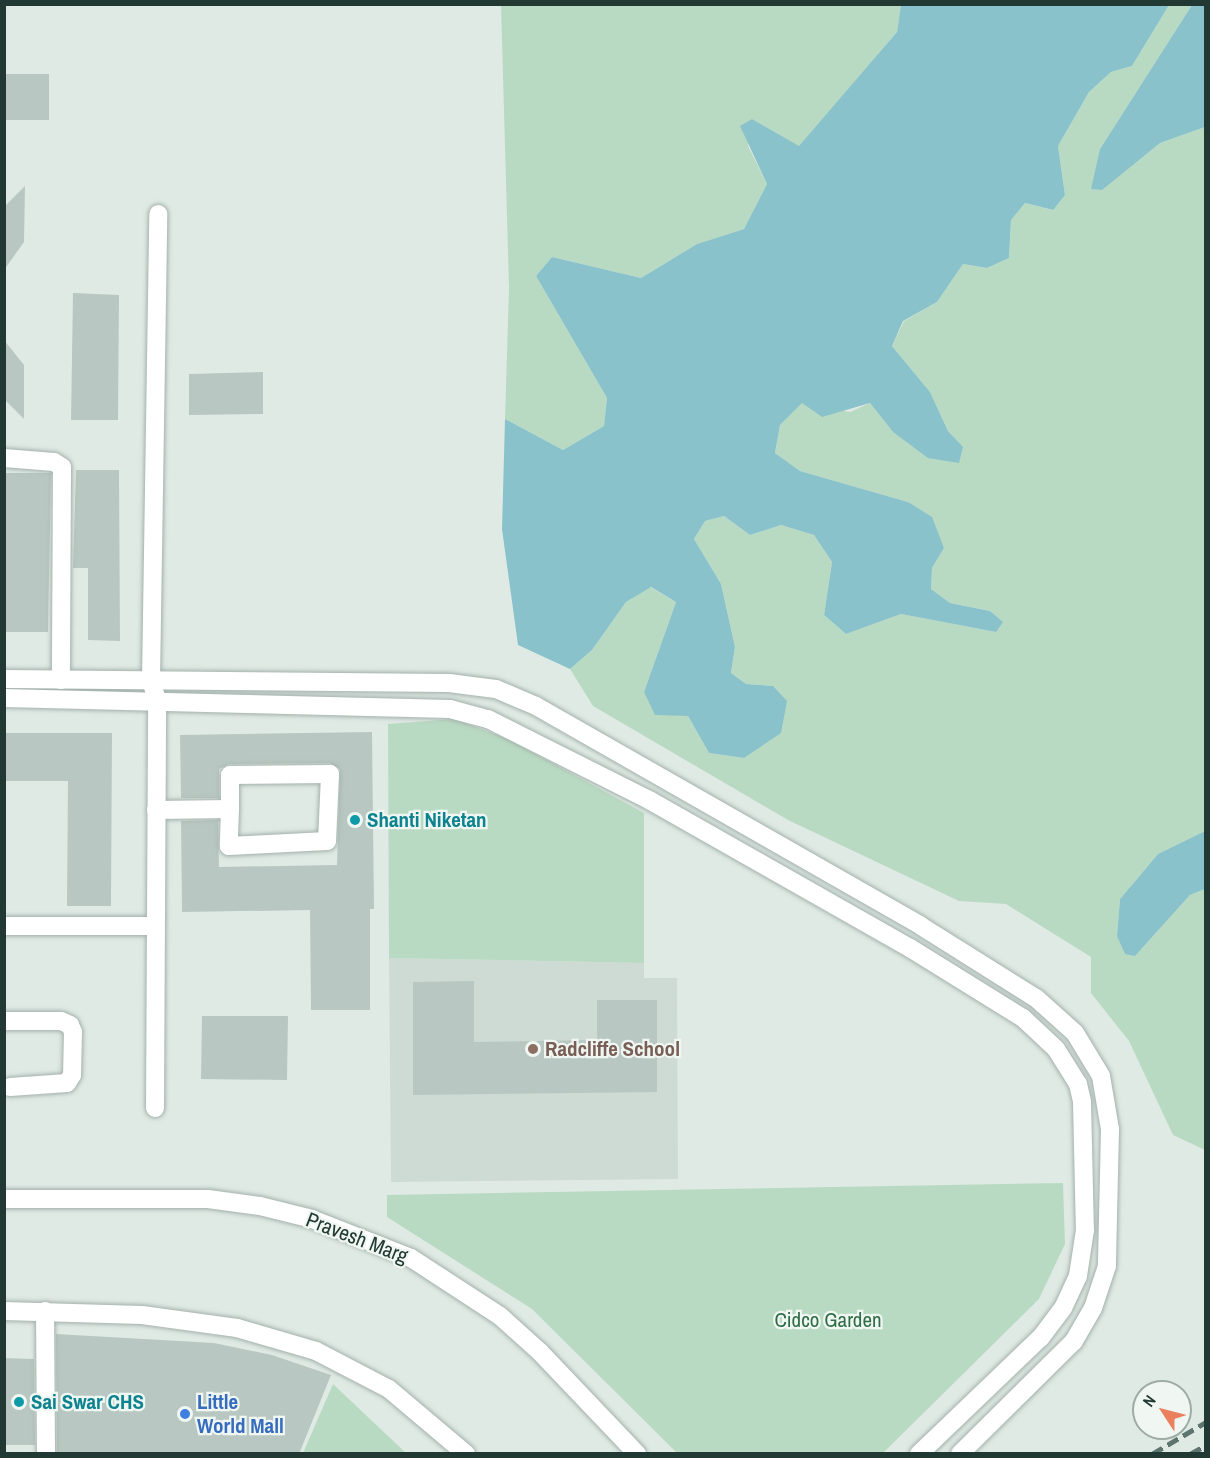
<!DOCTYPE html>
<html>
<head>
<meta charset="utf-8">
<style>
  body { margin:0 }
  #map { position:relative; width:1210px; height:1458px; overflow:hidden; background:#e0eae5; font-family:"Archivo Narrow",sans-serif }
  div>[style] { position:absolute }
  .built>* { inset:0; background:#cedad4 }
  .green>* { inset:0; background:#b9dac2 }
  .water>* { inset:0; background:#8ac2cc }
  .building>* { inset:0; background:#b8c7c1 }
  .roads { filter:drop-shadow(0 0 2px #a3b1ac) drop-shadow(0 0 2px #a3b1ac) }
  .street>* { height:18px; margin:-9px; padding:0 9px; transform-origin:9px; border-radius:9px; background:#fff }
  .secondary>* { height:18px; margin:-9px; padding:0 9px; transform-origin:9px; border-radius:9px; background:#fff }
  .rail>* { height:4.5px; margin-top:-2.25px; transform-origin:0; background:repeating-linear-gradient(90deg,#5c756e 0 12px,transparent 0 18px) }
  .dots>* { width:16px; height:16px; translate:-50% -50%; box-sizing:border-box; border:3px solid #f0f7f3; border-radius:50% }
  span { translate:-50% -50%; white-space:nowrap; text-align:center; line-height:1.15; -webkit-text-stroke:4.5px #f0f7f3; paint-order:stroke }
  .culture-label { font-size:21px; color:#0d838f; font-weight:700 }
  .left { translate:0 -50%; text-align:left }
  .education-label { font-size:21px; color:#785e54; font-weight:700 }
  .street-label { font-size:21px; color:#223933 }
  .park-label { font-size:21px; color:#2e6d46 }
  .shop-label { font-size:21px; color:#366cbe; font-weight:700 }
  .frame { position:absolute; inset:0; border:6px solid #223933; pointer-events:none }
  .north { position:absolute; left:1132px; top:1380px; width:60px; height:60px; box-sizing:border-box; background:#f0f7f3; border:2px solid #9eaba6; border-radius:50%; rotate:306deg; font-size:16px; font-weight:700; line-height:24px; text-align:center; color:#223933 }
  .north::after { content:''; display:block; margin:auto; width:21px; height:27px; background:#ea805e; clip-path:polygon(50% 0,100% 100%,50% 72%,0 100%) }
</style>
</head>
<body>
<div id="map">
  <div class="built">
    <i style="clip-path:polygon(389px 958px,644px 963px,644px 978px,677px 978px,678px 1179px,391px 1182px)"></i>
  </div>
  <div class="green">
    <i style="clip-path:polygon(501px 5px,901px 5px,897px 32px,799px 147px,752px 119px,748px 146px,767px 184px,744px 229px,697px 244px,641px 278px,552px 257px,536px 276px,607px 398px,604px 426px,563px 450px,505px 419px,509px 288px)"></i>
    <i style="clip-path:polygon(1169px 5px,1192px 5px,1100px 149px,1102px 189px,1160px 143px,1205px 127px,1205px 831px,1158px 854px,1120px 899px,1117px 936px,1135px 956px,1190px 895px,1205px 889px,1205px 1150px,1173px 1135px,1129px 1041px,1091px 993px,1091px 957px,1006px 904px,959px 901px,788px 820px,593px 706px,570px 669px,592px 650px,626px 602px,650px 587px,676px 602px,644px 692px,688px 716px,709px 753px,744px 758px,773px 686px,746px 684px,731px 673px,735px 647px,721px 584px,694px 539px,705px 521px,724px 516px,750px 535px,781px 525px,814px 535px,832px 562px,824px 615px,846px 634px,901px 614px,996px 632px,991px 611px,950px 603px,931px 589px,932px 568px,944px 548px,908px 502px,800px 471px,775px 453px,780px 425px,802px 402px,850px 412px,870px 403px,893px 432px,962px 447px,948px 431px,930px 392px,892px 346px,904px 321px,937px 302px,963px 264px,987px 268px,1009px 258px,1011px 220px,1025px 203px,1052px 210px,1065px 195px,1058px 146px,1089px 92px,1111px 72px,1132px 66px)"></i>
    <i style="clip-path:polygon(454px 719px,508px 739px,644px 813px,644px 963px,389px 958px,388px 724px)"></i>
    <i style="clip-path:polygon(1063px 1183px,1065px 1244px,1039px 1299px,883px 1453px,677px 1453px,532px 1309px,387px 1217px,387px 1195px)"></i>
    <i style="clip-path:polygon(333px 1384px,406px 1453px,303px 1453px)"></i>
  </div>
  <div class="water">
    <i style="clip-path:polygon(901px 5px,1169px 5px,1132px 66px,1111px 72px,1089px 92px,1058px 146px,1065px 195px,1053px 210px,1025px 203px,1011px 220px,1009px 258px,987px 268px,963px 264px,937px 302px,903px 321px,892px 346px,930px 392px,948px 431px,963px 447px,959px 463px,928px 458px,893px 432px,870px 403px,822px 417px,802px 403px,780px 425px,775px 453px,800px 471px,908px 502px,932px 517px,944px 548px,932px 568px,931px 589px,950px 603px,990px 611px,1003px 622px,996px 632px,901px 614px,846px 634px,824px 615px,832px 562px,814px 535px,781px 525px,750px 535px,724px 516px,705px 521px,694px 539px,721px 584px,735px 647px,731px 673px,746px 684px,773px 686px,787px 701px,781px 733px,744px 758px,709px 753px,688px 716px,655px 715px,644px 692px,676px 602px,651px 587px,626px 602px,592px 650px,570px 669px,518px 645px,502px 529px,505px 419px,563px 450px,604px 426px,607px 398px,536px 276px,552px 257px,641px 278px,697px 244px,744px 229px,767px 184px,740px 126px,752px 119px,799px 146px,897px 32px)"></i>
    <i style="clip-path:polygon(1192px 5px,1205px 5px,1205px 127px,1160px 143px,1102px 190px,1091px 189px,1100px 149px)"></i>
    <i style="clip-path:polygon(1205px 831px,1205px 889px,1190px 895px,1135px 956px,1125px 954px,1117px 936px,1120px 899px,1158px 854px)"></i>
  </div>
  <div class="building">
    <i style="clip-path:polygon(4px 74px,49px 74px,49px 120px,4px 120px)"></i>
    <i style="clip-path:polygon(25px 186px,24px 242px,4px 270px,4px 207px)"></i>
    <i style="clip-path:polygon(73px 293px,119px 295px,118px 420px,71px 420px)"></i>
    <i style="clip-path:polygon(4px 340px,24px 365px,24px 419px,4px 399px)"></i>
    <i style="clip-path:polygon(263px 372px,263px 414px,189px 415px,189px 374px)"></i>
    <i style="clip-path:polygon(76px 470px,119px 470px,120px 641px,88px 640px,88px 568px,73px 568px)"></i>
    <i style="clip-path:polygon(4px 473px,51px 473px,48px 632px,4px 632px)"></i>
    <i style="clip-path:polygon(372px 732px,374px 909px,370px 909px,370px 1010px,311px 1010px,310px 910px,182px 912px,181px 821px,218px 820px,219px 867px,337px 865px,340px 769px,330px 763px,229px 764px,219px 769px,219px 798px,181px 798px,180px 735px)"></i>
    <i style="clip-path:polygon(4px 733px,112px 733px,111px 906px,67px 906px,68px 781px,4px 781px)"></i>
    <i style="clip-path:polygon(474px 981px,474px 1042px,597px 1040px,597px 1000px,657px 1000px,657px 1092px,413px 1095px,413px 982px)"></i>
    <i style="clip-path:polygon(202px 1016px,288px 1016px,287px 1080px,201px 1079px)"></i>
    <i style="clip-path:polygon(56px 1334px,214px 1343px,272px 1355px,331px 1375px,299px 1454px,57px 1454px)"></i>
    <i style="clip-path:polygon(4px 1358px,34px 1359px,35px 1445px,4px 1445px)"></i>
  </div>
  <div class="roads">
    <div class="street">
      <i style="left:4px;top:458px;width:50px;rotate:4.6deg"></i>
      <i style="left:54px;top:462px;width:9px;rotate:32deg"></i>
      <i style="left:62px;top:467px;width:213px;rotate:90.3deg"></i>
      <i style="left:156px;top:810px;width:74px;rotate:-0.8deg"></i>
      <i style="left:230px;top:809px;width:37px;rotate:92deg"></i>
      <i style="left:229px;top:846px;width:98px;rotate:-2.9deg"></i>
      <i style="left:327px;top:841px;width:67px;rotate:-87.4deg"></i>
      <i style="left:330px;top:774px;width:100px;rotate:179.4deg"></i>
      <i style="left:230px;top:775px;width:34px;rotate:90deg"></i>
      <i style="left:4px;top:926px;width:151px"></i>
      <i style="left:4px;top:1021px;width:57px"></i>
      <i style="left:61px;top:1021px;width:10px;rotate:24deg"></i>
      <i style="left:70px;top:1025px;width:8px;rotate:67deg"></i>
      <i style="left:73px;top:1032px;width:43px;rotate:91.3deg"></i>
      <i style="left:72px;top:1075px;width:9px;rotate:122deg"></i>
      <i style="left:67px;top:1083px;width:57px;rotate:176deg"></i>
      <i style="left:155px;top:1108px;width:408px;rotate:-89.7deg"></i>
      <i style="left:157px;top:700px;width:21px;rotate:-107deg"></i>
      <i style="left:151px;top:680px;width:466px;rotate:-89.1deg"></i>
      <i style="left:45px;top:1311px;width:143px;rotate:89.6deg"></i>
    </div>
    <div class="secondary">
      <i style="left:4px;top:679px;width:445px;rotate:0.5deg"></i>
      <i style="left:449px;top:683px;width:47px;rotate:7.3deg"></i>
      <i style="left:496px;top:689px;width:43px;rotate:23deg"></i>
      <i style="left:536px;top:706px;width:443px;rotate:29.7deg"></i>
      <i style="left:921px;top:926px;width:136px;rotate:32.1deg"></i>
      <i style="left:1036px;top:998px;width:52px;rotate:41.9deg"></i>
      <i style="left:1075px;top:1033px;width:50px;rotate:58.8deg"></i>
      <i style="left:1101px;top:1076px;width:54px;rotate:80.4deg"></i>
      <i style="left:1110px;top:1129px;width:137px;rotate:91.3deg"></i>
      <i style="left:1107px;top:1266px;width:44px;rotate:108.4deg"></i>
      <i style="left:1093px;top:1308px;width:39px;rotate:120deg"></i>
      <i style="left:1073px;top:1342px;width:159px;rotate:135.3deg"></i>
      <i style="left:4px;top:698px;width:446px;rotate:1.4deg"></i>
      <i style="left:450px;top:709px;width:39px;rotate:15deg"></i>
      <i style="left:488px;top:719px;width:182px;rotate:26.7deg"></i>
      <i style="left:651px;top:801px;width:298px;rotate:29.6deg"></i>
      <i style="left:910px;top:948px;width:133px;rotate:31.8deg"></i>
      <i style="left:1023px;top:1018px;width:45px;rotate:43.2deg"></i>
      <i style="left:1056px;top:1049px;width:41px;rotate:57.8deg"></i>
      <i style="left:1078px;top:1084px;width:18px;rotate:77deg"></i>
      <i style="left:1082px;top:1102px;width:128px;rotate:88.7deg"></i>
      <i style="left:1085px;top:1230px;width:47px;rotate:98.7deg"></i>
      <i style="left:1078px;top:1276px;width:35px;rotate:115deg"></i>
      <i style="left:1063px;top:1308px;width:38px;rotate:127deg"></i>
      <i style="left:1040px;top:1338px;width:168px;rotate:136.2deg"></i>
      <i style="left:4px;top:1199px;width:204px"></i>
      <i style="left:208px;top:1199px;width:52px;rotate:7.7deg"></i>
      <i style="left:260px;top:1206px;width:54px;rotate:14deg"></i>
      <i style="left:312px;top:1219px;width:106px;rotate:21.5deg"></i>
      <i style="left:411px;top:1258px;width:106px;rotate:33.1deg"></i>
      <i style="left:500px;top:1316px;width:54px;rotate:42deg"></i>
      <i style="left:540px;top:1352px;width:141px;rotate:46.4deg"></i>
      <i style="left:4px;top:1311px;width:138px;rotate:1.7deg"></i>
      <i style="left:142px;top:1315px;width:96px;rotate:7.8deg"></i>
      <i style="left:237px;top:1328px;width:82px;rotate:16.2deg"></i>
      <i style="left:316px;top:1351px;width:82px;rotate:27.5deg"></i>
      <i style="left:389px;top:1389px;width:101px;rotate:40.2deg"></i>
    </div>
  </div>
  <div class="rail">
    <i style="left:1152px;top:1454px;width:63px;rotate:-30.7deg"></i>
    <i style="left:1190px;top:1454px;width:18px;rotate:-29deg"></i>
  </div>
  <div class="dots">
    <i style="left:355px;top:820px;background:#0f9aa8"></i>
    <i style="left:533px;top:1049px;background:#8d6e63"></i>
    <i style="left:19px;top:1402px;background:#0f9aa8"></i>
    <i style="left:185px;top:1414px;background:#3f7fe0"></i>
  </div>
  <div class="culture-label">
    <span class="left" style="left:367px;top:820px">Shanti Niketan</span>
    <span class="left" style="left:31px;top:1402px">Sai Swar CHS</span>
  </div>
  <div class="education-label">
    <span class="left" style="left:545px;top:1049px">Radcliffe School</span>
  </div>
  <div class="street-label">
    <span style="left:357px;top:1238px;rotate:21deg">Pravesh Marg</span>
  </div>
  <div class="park-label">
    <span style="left:828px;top:1320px">Cidco Garden</span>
  </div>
  <div class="shop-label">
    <span class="left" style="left:197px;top:1414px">Little<br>World Mall</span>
  </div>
  <div class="frame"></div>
  <div class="north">N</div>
</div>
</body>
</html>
